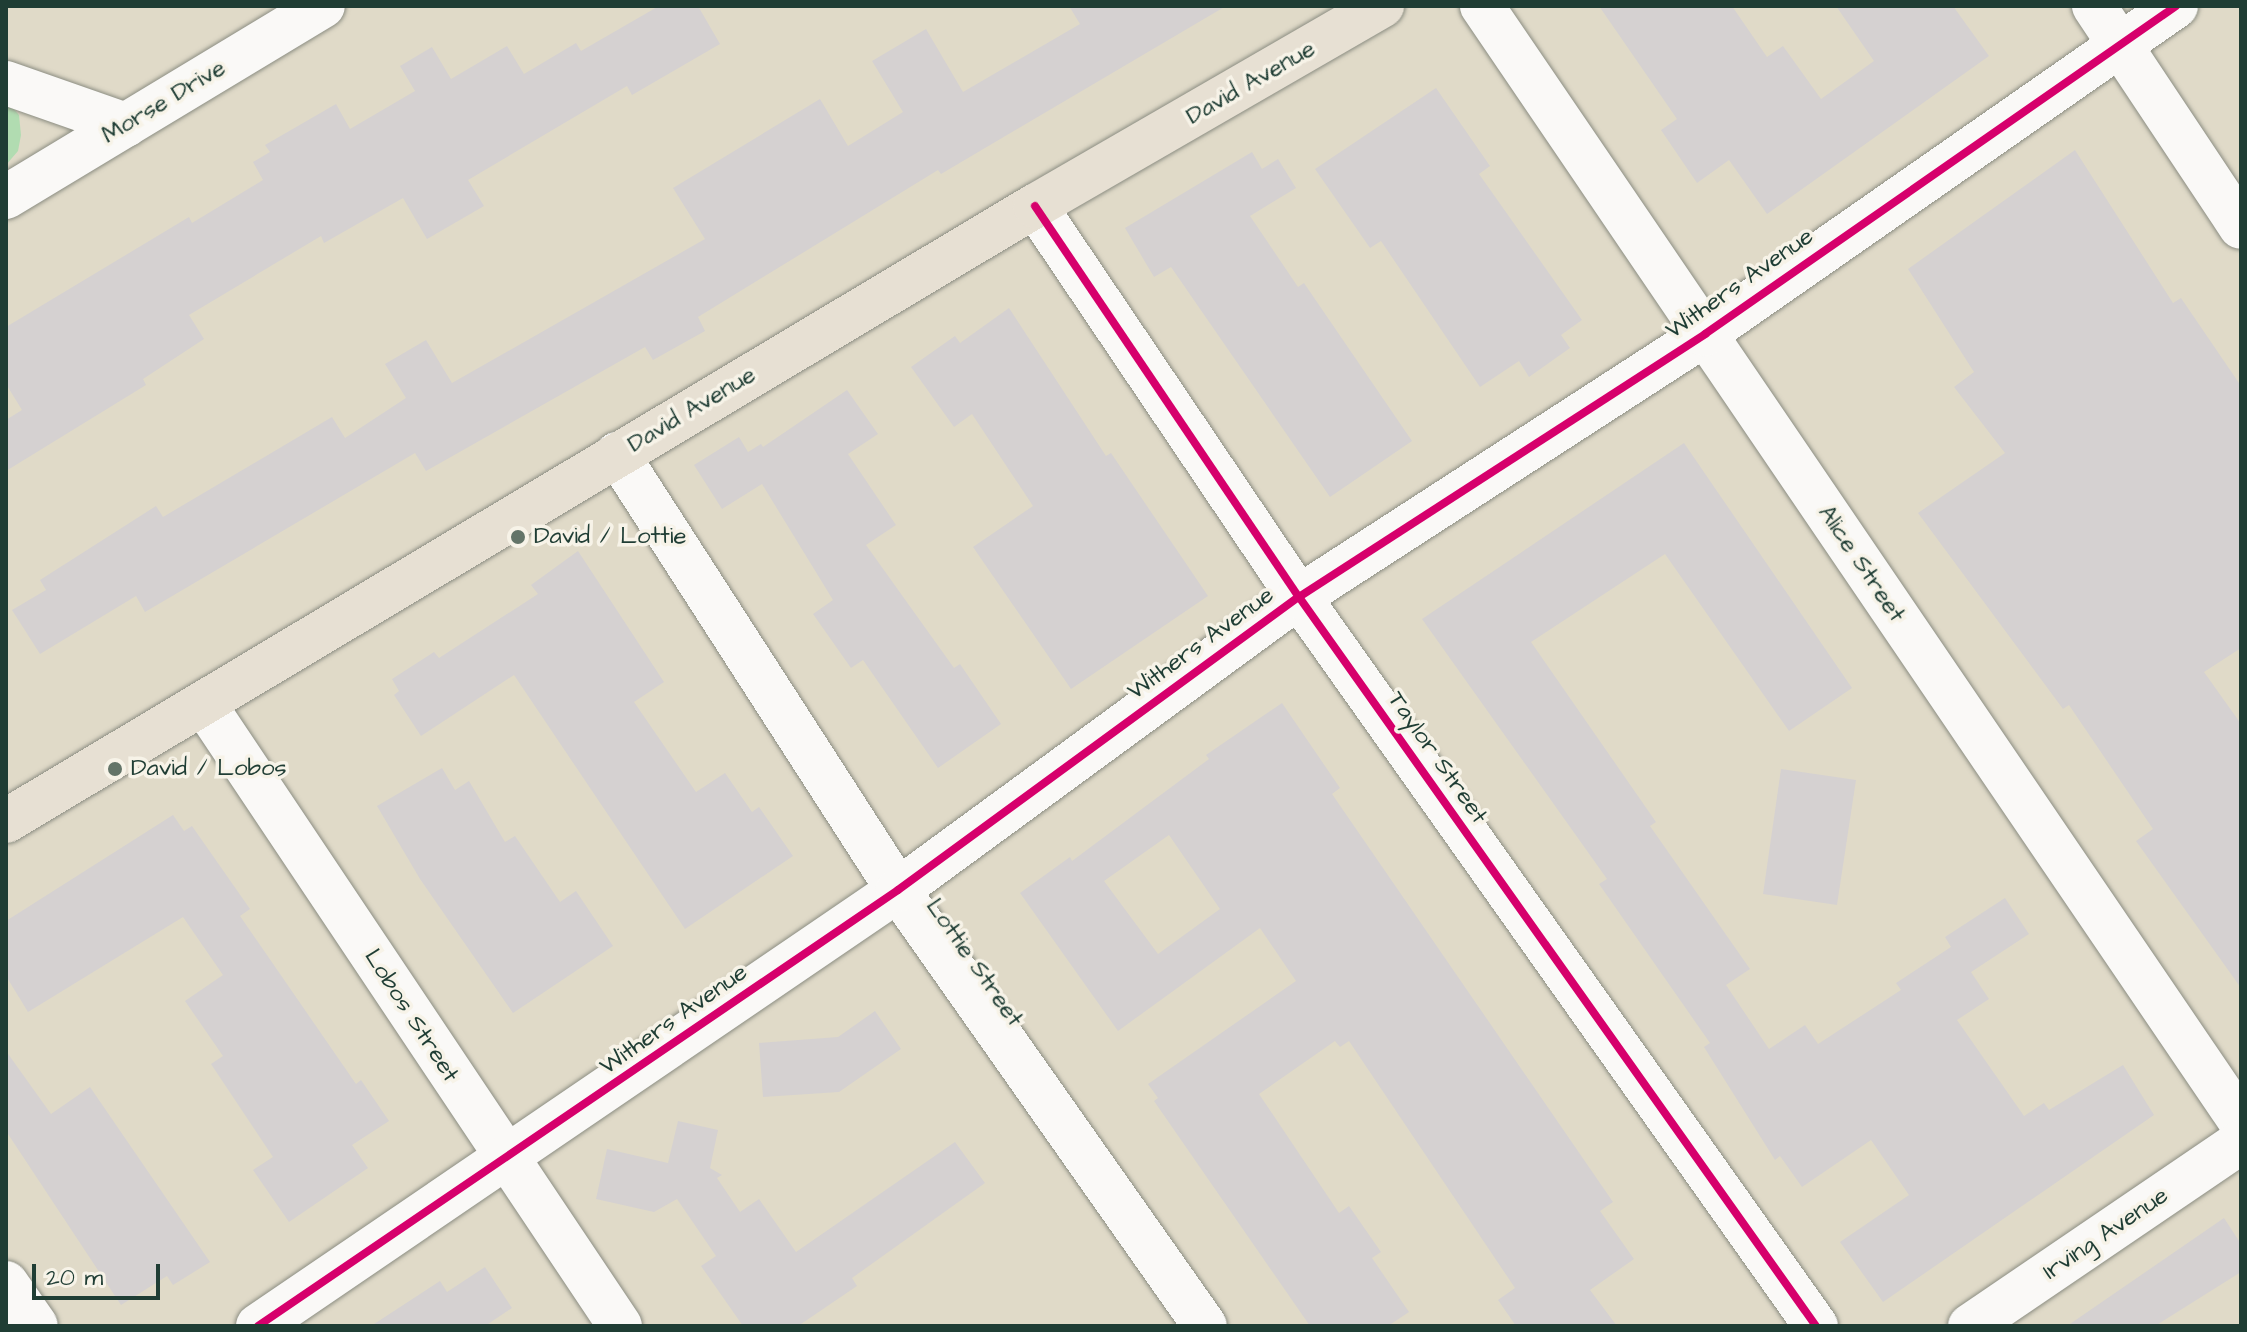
<!DOCTYPE html>
<html>
<head>
<meta charset="utf-8">
<style>
  body { margin:0 }
  #map { position:relative; width:2247px; height:1332px; overflow:hidden; background:#e0dac8; font-family:"Architects Daughter",sans-serif }
  div>[style] { position:absolute }
  .green>* { inset:0; background:#b1dcb1 }
  .building>* { inset:0; background:#d5d1d1 }
  .roads { filter:drop-shadow(0 0 2px #8b8d82) drop-shadow(0 0 2px #8b8d82) }
  .minor>* { height:44px; margin:-22px; padding:0 22px; transform-origin:22px; border-radius:22px; background:#faf9f7 }
  .major>* { height:44px; margin:-22px; padding:0 22px; transform-origin:22px; border-radius:22px; background:#e7e0d3 }
  .cycleway>* { height:8px; margin:-4px; padding:0 4px; transform-origin:4px; border-radius:4px; background:#d6006c }
  .dots>* { width:22px; height:22px; translate:-50% -50%; box-sizing:border-box; border:4px solid #f7f3e8; border-radius:50% }
  span { translate:-50% -50%; white-space:nowrap; text-align:center; line-height:1.15; -webkit-text-stroke:7px #f7f3e8; paint-order:stroke }
  .street-label { font-size:24px; color:#1f3d34 }
  .poi-label { font-size:24px; color:#1f3d34 }
  .left { translate:0 -50%; text-align:left }
  .frame { position:absolute; inset:0; border:8px solid #1f3d34; pointer-events:none }
  .scale { position:absolute; left:32px; top:1264px; width:128px; height:36px; box-sizing:border-box; border:4px solid #1f3d34; border-top:0; padding-left:10px; font-size:24px; line-height:28px; white-space:nowrap; color:#1f3d34; -webkit-text-stroke:6px #f7f3e8; paint-order:stroke }
</style>
</head>
<body>
<div id="map">
  <div class="green">
    <i style="clip-path:polygon(6px 100px,19px 115px,21px 135px,18px 151px,6px 165px)"></i>
  </div>
  <div class="building">
    <i style="clip-path:polygon(659px 6px,698px 6px,720px 44px,632px 95px,627px 86px,468px 180px,484px 206px,427px 239px,403px 198px,324px 243px,321px 236px,189px 315px,204px 339px,143px 379px,146px 385px,6px 471px,6px 420px,22px 410px,6px 384px,6px 327px,189px 217px,192px 223px,263px 180px,253px 162px,270px 152px,265px 145px,336px 104px,350px 129px,415px 91px,400px 66px,432px 47px,451px 79px,507px 46px,524px 74px,576px 43px,581px 51px)"></i>
    <i style="clip-path:polygon(1069px 6px,1226px 6px,941px 174px,938px 170px,698px 317px,705px 331px,653px 360px,645px 347px,426px 471px,415px 453px,145px 612px,136px 596px,40px 654px,12px 610px,46px 590px,40px 580px,156px 506px,163px 517px,332px 417px,345px 438px,406px 398px,385px 364px,426px 340px,452px 383px,705px 239px,673px 188px,820px 99px,848px 146px,903px 112px,872px 61px,926px 29px,963px 92px,1080px 24px)"></i>
    <i style="clip-path:polygon(1599px 6px,1732px 6px,1767px 57px,1783px 46px,1821px 99px,1874px 61px,1836px 6px,1953px 6px,1989px 56px,1767px 214px,1729px 160px,1697px 183px,1661px 130px,1677px 119px)"></i>
    <i style="clip-path:polygon(1436px 88px,1490px 166px,1479px 174px,1582px 320px,1561px 335px,1570px 348px,1529px 377px,1519px 361px,1480px 387px,1381px 241px,1370px 248px,1315px 169px)"></i>
    <i style="clip-path:polygon(2075px 150px,2173px 303px,2181px 298px,2241px 386px,2241px 648px,2204px 672px,2241px 724px,2241px 988px,2136px 841px,2153px 829px,2069px 705px,2063px 709px,1918px 513px,2005px 453px,1954px 387px,1974px 372px,1908px 269px)"></i>
    <i style="clip-path:polygon(1252px 152px,1262px 169px,1278px 159px,1296px 188px,1250px 216px,1298px 287px,1304px 283px,1412px 441px,1330px 497px,1171px 267px,1154px 277px,1125px 228px)"></i>
    <i style="clip-path:polygon(1009px 308px,1106px 456px,1111px 453px,1208px 596px,1071px 689px,973px 547px,1033px 506px,972px 414px,954px 427px,911px 367px,955px 336px,960px 343px)"></i>
    <i style="clip-path:polygon(847px 390px,878px 434px,848px 454px,896px 525px,866px 545px,954px 668px,960px 664px,1001px 724px,938px 768px,863px 660px,851px 668px,813px 614px,833px 600px,762px 484px,722px 509px,694px 465px,739px 437px,748px 452px,761px 444px,763px 447px)"></i>
    <i style="clip-path:polygon(1684px 443px,1852px 688px,1789px 731px,1665px 554px,1531px 642px,1656px 822px,1650px 826px,1750px 969px,1726px 985px,1769px 1049px,1805px 1025px,1818px 1044px,1901px 990px,1896px 983px,1951px 947px,1945px 937px,2005px 898px,2029px 934px,1971px 972px,1989px 999px,1957px 1020px,2024px 1116px,2044px 1103px,2049px 1110px,2123px 1065px,2154px 1115px,1883px 1302px,1840px 1242px,1909px 1195px,1871px 1140px,1802px 1187px,1780px 1156px,1775px 1160px,1704px 1047px,1710px 1043px,1599px 884px,1607px 879px,1422px 619px)"></i>
    <i style="clip-path:polygon(578px 551px,664px 682px,634px 702px,696px 792px,725px 773px,752px 812px,759px 807px,793px 856px,685px 929px,514px 675px,421px 736px,394px 695px,399px 691px,392px 679px,434px 652px,439px 658px,538px 594px,531px 585px)"></i>
    <i style="clip-path:polygon(evenodd,1282px 703px,1340px 788px,1332px 794px,1613px 1202px,1600px 1211px,1634px 1259px,1590px 1290px,1617px 1326px,1516px 1326px,1498px 1300px,1515px 1288px,1349px 1041px,1340px 1047px,1335px 1041px,1259px 1094px,1339px 1213px,1349px 1206px,1381px 1252px,1372px 1258px,1409px 1312px,1388px 1326px,1310px 1326px,1154px 1101px,1158px 1098px,1148px 1084px,1296px 981px,1260px 928px,1118px 1031px,1020px 893px,1070px 857px,1072px 861px,1209px 759px,1206px 755px,1282px 703px,1169px 835px,1220px 909px,1158px 954px,1104px 881px,1169px 835px)"></i>
    <i style="clip-path:polygon(442px 768px,455px 790px,469px 781px,505px 842px,515px 836px,560px 902px,576px 891px,613px 946px,513px 1013px,420px 879px,377px 806px)"></i>
    <i style="clip-path:polygon(1781px 769px,1856px 780px,1837px 905px,1763px 894px)"></i>
    <i style="clip-path:polygon(173px 815px,184px 831px,192px 826px,250px 909px,240px 916px,356px 1084px,361px 1080px,389px 1121px,352px 1145px,368px 1168px,289px 1222px,253px 1170px,273px 1157px,211px 1064px,223px 1056px,185px 1001px,223px 975px,183px 917px,28px 1012px,6px 976px,6px 921px)"></i>
    <i style="clip-path:polygon(875px 1011px,901px 1049px,839px 1092px,763px 1097px,759px 1043px,838px 1037px)"></i>
    <i style="clip-path:polygon(6px 1051px,51px 1114px,90px 1087px,210px 1262px,173px 1285px,167px 1276px,121px 1305px,6px 1131px)"></i>
    <i style="clip-path:polygon(678px 1121px,718px 1130px,710px 1168px,722px 1175px,717px 1178px,740px 1212px,759px 1199px,796px 1252px,955px 1142px,985px 1183px,852px 1278px,857px 1286px,798px 1326px,743px 1326px,701px 1266px,716px 1256px,677px 1199px,654px 1212px,596px 1199px,607px 1149px,668px 1163px)"></i>
    <i style="clip-path:polygon(2224px 1218px,2241px 1244px,2241px 1272px,2155px 1326px,2067px 1326px)"></i>
    <i style="clip-path:polygon(485px 1267px,512px 1308px,485px 1326px,371px 1326px,440px 1281px,447px 1292px)"></i>
  </div>
  <div class="roads">
    <div class="minor">
      <i style="left:1482px;top:6px;width:1350px;rotate:55.78deg"></i>
      <i style="left:2094px;top:6px;width:265px;rotate:56.4deg"></i>
      <i style="left:6px;top:83px;width:127px;rotate:19.3deg"></i>
      <i style="left:6px;top:197px;width:370px;rotate:-31.1deg"></i>
      <i style="left:1035px;top:206px;width:472px;rotate:56deg"></i>
      <i style="left:1299px;top:597px;width:894px;rotate:54.66deg"></i>
      <i style="left:617px;top:454px;width:519px;rotate:57.2deg"></i>
      <i style="left:898px;top:890px;width:533px;rotate:54.85deg"></i>
      <i style="left:204px;top:704px;width:748px;rotate:56.22deg"></i>
      <i style="left:6px;top:1283px;width:52px;rotate:55.1deg"></i>
      <i style="left:258px;top:1326px;width:774px;rotate:-34.26deg"></i>
      <i style="left:898px;top:890px;width:497px;rotate:-36.2deg"></i>
      <i style="left:1299px;top:597px;width:484px;rotate:-32.9deg"></i>
      <i style="left:1705px;top:334px;width:574px;rotate:-34.85deg"></i>
      <i style="left:1970px;top:1326px;width:328px;rotate:-34.2deg"></i>
    </div>
    <div class="major">
      <i style="left:6px;top:821px;width:1199px;rotate:-30.87deg"></i>
      <i style="left:1035px;top:206px;width:401px;rotate:-30deg"></i>
    </div>
  </div>
  <div class="cycleway">
    <i style="left:1035px;top:206px;width:472px;rotate:56deg"></i>
    <i style="left:1299px;top:597px;width:894px;rotate:54.66deg"></i>
    <i style="left:258px;top:1326px;width:774px;rotate:-34.26deg"></i>
    <i style="left:898px;top:890px;width:497px;rotate:-36.2deg"></i>
    <i style="left:1299px;top:597px;width:484px;rotate:-32.9deg"></i>
    <i style="left:1705px;top:334px;width:574px;rotate:-34.85deg"></i>
  </div>
  <div class="dots">
    <i style="left:518px;top:537px;background:#637468"></i>
    <i style="left:115px;top:769px;background:#637468"></i>
  </div>
  <div class="street-label">
    <span style="left:1251px;top:83px;rotate:-30deg">David Avenue</span>
    <span style="left:164px;top:102px;rotate:-31deg">Morse Drive</span>
    <span style="left:1740px;top:284px;rotate:-35deg">Withers Avenue</span>
    <span style="left:692px;top:410px;rotate:-31deg">David Avenue</span>
    <span style="left:1861px;top:564px;rotate:56deg">Alice Street</span>
    <span style="left:1201px;top:644px;rotate:-36deg">Withers Avenue</span>
    <span style="left:1437px;top:758px;rotate:55deg">Taylor Street</span>
    <span style="left:974px;top:963px;rotate:55deg">Lottie Street</span>
    <span style="left:411px;top:1016px;rotate:57deg">Lobos Street</span>
    <span style="left:674px;top:1020px;rotate:-35deg">Withers Avenue</span>
    <span style="left:2106px;top:1234px;rotate:-34deg">Irving Avenue</span>
  </div>
  <div class="poi-label">
    <span class="left" style="left:534px;top:537px">David / Lottie</span>
    <span class="left" style="left:131px;top:769px">David / Lobos</span>
  </div>
  <div class="frame"></div>
  <div class="scale">20 m</div>
</div>
</body>
</html>
